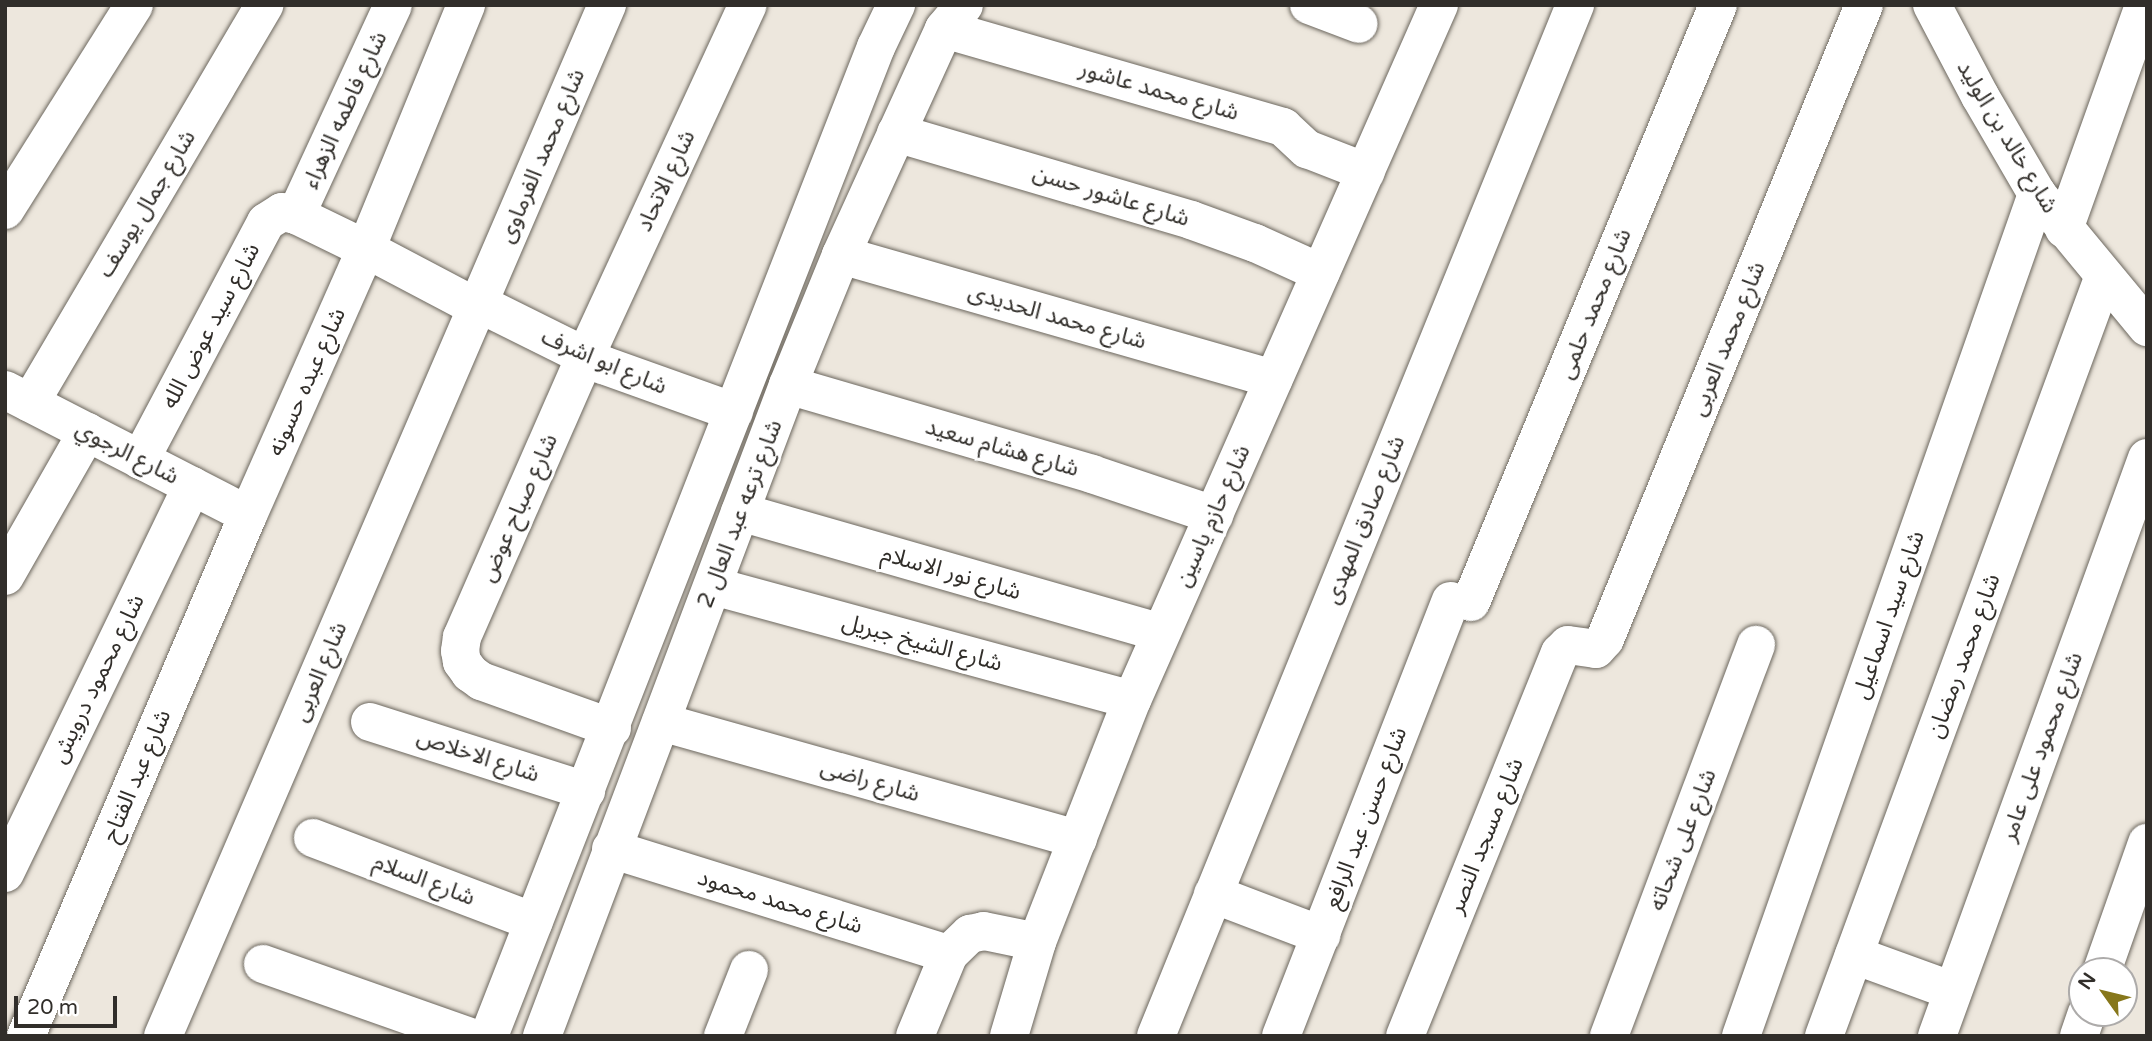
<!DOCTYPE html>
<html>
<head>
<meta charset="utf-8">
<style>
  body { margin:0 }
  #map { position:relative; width:2152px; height:1041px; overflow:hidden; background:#ede7dd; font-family:"Varela Round","Noto Sans Arabic",sans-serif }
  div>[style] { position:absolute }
  .roads { filter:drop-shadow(0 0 2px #6c675e) drop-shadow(0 0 2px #6c675e) }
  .street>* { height:38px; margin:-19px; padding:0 19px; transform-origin:19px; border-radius:19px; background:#fff }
  .secondary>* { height:38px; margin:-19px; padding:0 19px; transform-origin:19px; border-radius:19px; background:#fff }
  span { translate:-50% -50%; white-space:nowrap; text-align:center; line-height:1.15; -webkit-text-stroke:6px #fff; paint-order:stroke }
  .street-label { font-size:23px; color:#312e2a }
  .frame { position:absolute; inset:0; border:7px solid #312e2a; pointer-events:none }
  .north { position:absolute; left:2068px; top:957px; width:70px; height:70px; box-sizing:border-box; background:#fff; border:2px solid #adabaa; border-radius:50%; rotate:304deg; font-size:19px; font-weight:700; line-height:28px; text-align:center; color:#312e2a }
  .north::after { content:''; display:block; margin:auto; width:24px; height:32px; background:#87771b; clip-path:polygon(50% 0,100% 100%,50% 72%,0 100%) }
  .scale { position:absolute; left:14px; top:996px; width:103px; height:32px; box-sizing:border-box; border:4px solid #312e2a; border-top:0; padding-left:9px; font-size:21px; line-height:24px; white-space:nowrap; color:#312e2a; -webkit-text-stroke:5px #fff; paint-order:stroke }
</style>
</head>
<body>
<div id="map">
  <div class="roads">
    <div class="street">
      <i style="left:1309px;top:5px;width:53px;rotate:20.8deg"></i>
      <i style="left:1932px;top:5px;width:103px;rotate:62.2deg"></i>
      <i style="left:1980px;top:96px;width:113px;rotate:59.8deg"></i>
      <i style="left:2037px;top:194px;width:173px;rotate:50.4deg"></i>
      <i style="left:944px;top:29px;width:353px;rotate:16.1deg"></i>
      <i style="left:1283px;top:127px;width:33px;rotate:43deg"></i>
      <i style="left:1307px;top:149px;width:63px;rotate:21.3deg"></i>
      <i style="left:896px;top:133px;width:308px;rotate:16.4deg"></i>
      <i style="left:1191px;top:220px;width:68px;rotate:19.8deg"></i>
      <i style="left:1255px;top:243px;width:72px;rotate:24.4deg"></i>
      <i style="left:5px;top:210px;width:242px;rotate:-57.8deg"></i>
      <i style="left:296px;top:215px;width:231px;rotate:-65.2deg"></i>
      <i style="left:2064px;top:229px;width:238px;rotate:-70.3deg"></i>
      <i style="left:841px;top:255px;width:450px;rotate:16deg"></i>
      <i style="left:478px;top:303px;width:140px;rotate:26.4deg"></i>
      <i style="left:603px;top:365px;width:139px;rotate:19.7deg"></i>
      <i style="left:788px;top:385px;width:317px;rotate:16.3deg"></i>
      <i style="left:1092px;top:474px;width:129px;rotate:18.6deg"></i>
      <i style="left:5px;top:390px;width:273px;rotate:27.2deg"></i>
      <i style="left:30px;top:403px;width:462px;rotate:-59.5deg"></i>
      <i style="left:140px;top:460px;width:269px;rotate:-62.1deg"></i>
      <i style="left:266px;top:222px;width:19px;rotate:-32deg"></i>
      <i style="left:282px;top:212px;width:14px;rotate:12deg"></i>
      <i style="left:296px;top:215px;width:78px;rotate:25.9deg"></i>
      <i style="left:366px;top:249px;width:127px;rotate:27.8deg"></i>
      <i style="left:740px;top:512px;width:438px;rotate:16deg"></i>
      <i style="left:5px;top:576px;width:166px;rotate:-60.3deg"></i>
      <i style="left:713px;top:586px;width:434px;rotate:15.2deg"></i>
      <i style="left:1471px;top:602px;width:646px;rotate:-67.52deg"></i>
      <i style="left:370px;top:722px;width:227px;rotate:17.7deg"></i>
      <i style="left:661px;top:722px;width:433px;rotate:15.7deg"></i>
      <i style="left:612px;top:728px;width:139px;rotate:-160.3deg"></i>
      <i style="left:481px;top:681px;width:14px;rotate:-144deg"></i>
      <i style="left:470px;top:673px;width:14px;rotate:-126deg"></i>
      <i style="left:462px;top:662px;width:11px;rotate:-100deg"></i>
      <i style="left:460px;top:651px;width:14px;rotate:-82deg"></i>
      <i style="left:462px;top:637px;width:306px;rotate:-66.3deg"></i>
      <i style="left:585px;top:357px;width:388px;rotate:-65.2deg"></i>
      <i style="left:313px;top:838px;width:236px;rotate:20.8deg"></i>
      <i style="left:611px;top:849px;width:354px;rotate:17.3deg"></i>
      <i style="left:5px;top:873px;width:430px;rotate:-64.2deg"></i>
      <i style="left:1213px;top:894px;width:116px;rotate:20.8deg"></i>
      <i style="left:1854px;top:955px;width:105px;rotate:20deg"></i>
      <i style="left:263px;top:964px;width:217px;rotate:19.4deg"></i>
      <i style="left:2102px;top:971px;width:136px;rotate:-70.6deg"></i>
      <i style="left:26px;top:1036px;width:566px;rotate:-66.92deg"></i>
      <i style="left:248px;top:515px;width:291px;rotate:-66.1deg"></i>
      <i style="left:366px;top:249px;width:264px;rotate:-67.7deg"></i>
      <i style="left:163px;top:1036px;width:1123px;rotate:-66.7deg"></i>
      <i style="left:723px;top:1036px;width:71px;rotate:-68.5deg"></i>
      <i style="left:915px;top:1036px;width:89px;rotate:-67.5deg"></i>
      <i style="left:949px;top:954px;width:29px;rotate:-44deg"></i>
      <i style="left:970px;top:934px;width:14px;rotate:-12deg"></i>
      <i style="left:984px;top:931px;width:54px;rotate:11.7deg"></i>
      <i style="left:1009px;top:1036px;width:98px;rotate:-73.4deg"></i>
      <i style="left:1037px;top:942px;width:260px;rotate:-68.6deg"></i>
      <i style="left:1132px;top:700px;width:760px;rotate:-66.17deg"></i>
      <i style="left:1156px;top:1036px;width:1113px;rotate:-67.88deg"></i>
      <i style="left:1281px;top:1036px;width:467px;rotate:-68.7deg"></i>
      <i style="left:1405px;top:1036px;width:413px;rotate:-68deg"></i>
      <i style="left:1560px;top:653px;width:11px;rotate:-45deg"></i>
      <i style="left:1568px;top:645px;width:28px;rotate:8deg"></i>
      <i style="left:1596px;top:649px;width:13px;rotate:-48deg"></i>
      <i style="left:1605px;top:639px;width:685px;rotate:-67.78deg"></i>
      <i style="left:1609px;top:1036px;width:418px;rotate:-69.4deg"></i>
      <i style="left:1741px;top:1036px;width:893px;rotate:-70.63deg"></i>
      <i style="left:1824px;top:1036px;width:810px;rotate:-69.78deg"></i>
      <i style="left:1937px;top:1036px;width:615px;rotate:-70.03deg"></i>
      <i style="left:2079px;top:1036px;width:24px;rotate:-71deg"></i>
    </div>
    <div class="secondary">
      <i style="left:489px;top:1036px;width:1062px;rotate:-68.63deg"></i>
      <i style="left:876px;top:47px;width:47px;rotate:-64.5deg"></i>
      <i style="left:542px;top:1036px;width:696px;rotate:-69.3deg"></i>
      <i style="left:788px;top:385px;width:140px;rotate:-67.8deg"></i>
      <i style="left:841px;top:255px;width:248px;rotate:-65.5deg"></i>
      <i style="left:944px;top:29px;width:31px;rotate:-50deg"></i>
    </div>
  </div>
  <div class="street-label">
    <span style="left:1159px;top:91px;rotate:16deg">شارع محمد عاشور</span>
    <span style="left:345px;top:110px;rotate:-65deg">شارع فاطمه الزهراء</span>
    <span style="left:2007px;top:137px;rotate:59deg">شارع خالد بن الوليد</span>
    <span style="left:542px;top:156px;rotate:-67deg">شارع محمد الفرماوى</span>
    <span style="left:666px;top:181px;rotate:-65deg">شارع الاتحاد</span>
    <span style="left:1111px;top:196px;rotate:17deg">شارع عاشور حسن</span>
    <span style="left:147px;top:204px;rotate:-59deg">شارع جمال يوسف</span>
    <span style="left:1595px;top:304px;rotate:-68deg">شارع محمد حلمى</span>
    <span style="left:1057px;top:317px;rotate:16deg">شارع محمد الحديدى</span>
    <span style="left:211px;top:326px;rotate:-62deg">شارع سيد عوض الله</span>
    <span style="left:1728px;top:339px;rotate:-68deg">شارع محمد العربى</span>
    <span style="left:604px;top:362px;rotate:23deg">شارع ابو اشرف</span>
    <span style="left:307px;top:382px;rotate:-66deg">شارع عبده حسونه</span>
    <span style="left:1002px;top:448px;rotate:16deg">شارع هشام سعيد</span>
    <span style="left:127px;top:453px;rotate:27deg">شارع الرجوي</span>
    <span style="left:519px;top:508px;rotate:-66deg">شارع صباح عوض</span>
    <span style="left:740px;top:514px;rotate:-69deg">شارع ترعه عبد العال 2</span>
    <span style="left:1213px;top:516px;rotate:-66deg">شارع حازم ياسين</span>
    <span style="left:1365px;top:520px;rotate:-68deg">شارع صادق المهدى</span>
    <span style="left:951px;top:573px;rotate:16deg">شارع نور الاسلام</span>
    <span style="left:1889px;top:615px;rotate:-71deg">شارع سيد اسماعيل</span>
    <span style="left:922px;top:643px;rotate:15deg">شارع الشيخ جبريل</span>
    <span style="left:1964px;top:656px;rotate:-70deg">شارع محمد رمضان</span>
    <span style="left:320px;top:672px;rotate:-67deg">شارع العربى</span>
    <span style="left:98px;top:679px;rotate:-64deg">شارع محمود درويش</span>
    <span style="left:2042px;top:747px;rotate:-70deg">شارع محمود على عامر</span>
    <span style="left:478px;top:756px;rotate:18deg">شارع الاخلاص</span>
    <span style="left:137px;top:776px;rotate:-67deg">شارع عبد الفتاح</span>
    <span style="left:870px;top:781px;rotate:16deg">شارع راضى</span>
    <span style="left:1366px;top:818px;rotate:-69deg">شارع حسن عبد الرافع</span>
    <span style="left:1486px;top:836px;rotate:-68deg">شارع مسجد النصر</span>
    <span style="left:1683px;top:840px;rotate:-69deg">شارع على شحاته</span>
    <span style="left:424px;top:880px;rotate:21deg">شارع السلام</span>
    <span style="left:780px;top:902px;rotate:17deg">شارع محمد محمود</span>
  </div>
  <div class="frame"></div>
  <div class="north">N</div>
  <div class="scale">20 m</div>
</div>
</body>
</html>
